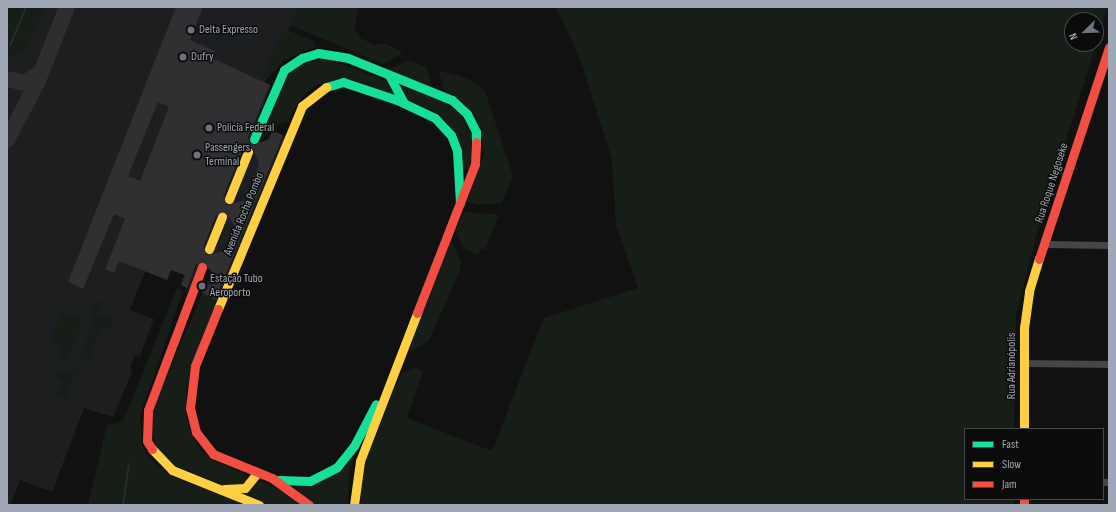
<!DOCTYPE html>
<html>
<head>
<meta charset="utf-8">
<style>
  body { margin:0 }
  #map { position:relative; width:1116px; height:512px; overflow:hidden; background:#111; font-family:"Sofia Sans Condensed",sans-serif }
  div>[style] { position:absolute }
  .built>* { inset:0; background:#1d1e20 }
  .green>* { inset:0; background:#171e17 }
  .stream>* { height:2px; margin:-1px; padding:0 1px; transform-origin:1px; border-radius:1px; background:#232e33 }
  .taxiway>* { height:16px; margin:-8px; padding:0 8px; transform-origin:8px; border-radius:8px; background:#2d2e30 }
  .building>* { inset:0; background:#303032 }
  .secondary-tunnel>* { height:10px; margin-top:-5px; transform-origin:0; background:repeating-linear-gradient(90deg,#2d2f32 0 10px,transparent 0 15px) }
  .street>* { height:7px; margin:-3.5px; padding:0 3.5px; transform-origin:3.5px; border-radius:3.5px; background:#45464a }
  .fast>* { height:9px; margin:-4.5px; padding:0 4.5px; transform-origin:4.5px; border-radius:4.5px; background:#16e098 }
  .slow>* { height:9px; margin:-4.5px; padding:0 4.5px; transform-origin:4.5px; border-radius:4.5px; background:#ffcf43 }
  .jam>* { height:9px; margin:-4.5px; padding:0 4.5px; transform-origin:4.5px; border-radius:4.5px; background:#f24e42 }
  .dots>* { width:11px; height:11px; translate:-50% -50%; box-sizing:border-box; border:2px solid #0b0b0c; border-radius:50% }
  span { translate:-50% -50%; white-space:nowrap; text-align:center; line-height:1.15; -webkit-text-stroke:3px #0b0b0c; paint-order:stroke }
  .poi-label { font-size:12px; color:#9fa8b4 }
  .left { translate:0 -50%; text-align:left }
  .street-label { font-size:12px; color:#9fa8b4 }
  .frame { position:absolute; inset:0; border:8px solid #9fa8b4; pointer-events:none }
  .legend { position:absolute; left:964px; top:428px; width:140px; height:72px; box-sizing:border-box; background:#0b0b0c; border:1px solid #464a4f; margin:0; padding:5px 7px; list-style:none; font-size:12px; color:#9fa8b4 }
  .legend li { display:flex; align-items:center; gap:8px; height:20px }
  .legend b { width:20px; border:1px solid #464a4f }
  .north { position:absolute; left:1064px; top:12px; width:40px; height:40px; box-sizing:border-box; background:#0b0b0c; border:1px solid #464a4f; border-radius:50%; rotate:247deg; font-size:11px; font-weight:700; line-height:16px; text-align:center; color:#9fa8b4 }
  .north::after { content:''; display:block; margin:auto; width:14px; height:18px; background:#6d737b; clip-path:polygon(50% 0,100% 100%,50% 72%,0 100%) }
</style>
</head>
<body>
<div id="map">
  <div class="built">
    <i style="clip-path:polygon(7px 7px,298px 7px,265px 83px,271px 85px,251px 137px,261px 142px,269px 139px,272px 131px,287px 137px,221px 303px,207px 297px,215px 277px,212px 271px,199px 266px,190px 289px,181px 285px,184px 275px,169px 269px,145px 271px,130px 310px,154px 319px,140px 356px,135px 355px,130px 368px,133px 370px,113px 417px,84px 408px,52px 492px,20px 480px,10px 505px,7px 505px)"></i>
  </div>
  <div class="green">
    <i style="clip-path:polygon(8px 7px,45px 7px,26px 49px,10px 58px,7px 57px)"></i>
    <i style="clip-path:polygon(298px 7px,359px 7px,354px 28px,360px 38px,373px 44px,387px 44px,403px 53px,383px 64px,290px 25px)"></i>
    <i style="clip-path:polygon(evenodd,556px 7px,1108px 7px,1040px 222px,1016px 315px,1014px 429px,965px 429px,965px 499px,1014px 499px,1014px 505px,361px 505px,360px 491px,366px 456px,401px 374px,416px 367px,423px 372px,407px 418px,492px 451px,544px 318px,638px 288px,616px 225px,612px 159px,580px 59px,556px 7px,1072px 20px,1096px 20px,1096px 44px,1072px 44px,1072px 20px)"></i>
    <i style="clip-path:polygon(287px 30px,314px 41px,316px 47px,284px 60px,268px 78px,263px 76px,281px 34px)"></i>
    <i style="clip-path:polygon(325px 58px,446px 103px,462px 115px,471px 132px,474px 149px,469px 170px,463px 169px,443px 120px,342px 79px,316px 85px,302px 97px,287px 122px,265px 130px,274px 98px,287px 75px,302px 63px)"></i>
    <i style="clip-path:polygon(409px 60px,426px 67px,433px 89px,388px 70px)"></i>
    <i style="clip-path:polygon(438px 70px,469px 79px,485px 91px,513px 176px,502px 203px,479px 205px,467px 202px,484px 154px,481px 130px,470px 110px,443px 88px)"></i>
    <i style="clip-path:polygon(464px 212px,499px 215px,485px 250px,480px 249px,478px 255px,464px 249px,455px 231px)"></i>
    <i style="clip-path:polygon(451px 240px,461px 263px,458px 275px,429px 341px,407px 353px)"></i>
    <i style="clip-path:polygon(212px 271px,215px 277px,207px 297px,217px 301px,186px 388px,187px 421px,200px 450px,210px 459px,247px 475px,248px 480px,244px 484px,235px 486px,222px 485px,176px 466px,156px 447px,152px 431px,154px 406px)"></i>
    <i style="clip-path:polygon(177px 288px,183px 291px,140px 415px,142px 444px,149px 458px,173px 477px,248px 505px,88px 505px,107px 425px,120px 422px,125px 416px)"></i>
    <i style="clip-path:polygon(95px 300px,102px 303px,96px 313px,115px 319px,111px 330px,102px 327px,87px 364px,80px 357px,95px 317px,92px 310px)"></i>
    <i style="clip-path:polygon(61px 312px,79px 318px,82px 324px,68px 359px,58px 361px,63px 346px,49px 341px)"></i>
    <i style="clip-path:polygon(76px 368px,82px 371px,81px 374px,75px 373px,65px 399px,57px 396px,63px 381px,54px 376px,56px 373px,64px 375px)"></i>
    <i style="clip-path:polygon(356px 450px,349px 473px,348px 505px,314px 505px,294px 486px,312px 482px)"></i>
    <i style="clip-path:polygon(257px 480px,281px 490px,300px 505px,270px 505px,238px 493px)"></i>
  </div>
  <div class="stream">
    <i style="left:10px;top:46px;width:42px;rotate:-67.7deg"></i>
    <i style="left:123px;top:505px;width:41px;rotate:-81.7deg"></i>
  </div>
  <div class="taxiway">
    <i style="left:7px;top:79px;width:18px;rotate:13deg"></i>
    <i style="left:25px;top:83px;width:21px;rotate:-35deg"></i>
    <i style="left:7px;top:140px;width:64px;rotate:-62.2deg"></i>
    <i style="left:37px;top:83px;width:82px;rotate:-68.5deg"></i>
  </div>
  <div class="building">
    <i style="clip-path:polygon(evenodd,176px 7px,203px 7px,190px 40px,215px 51px,212px 58px,270px 85px,248px 136px,249px 143px,255px 145px,269px 139px,272px 131px,283px 135px,215px 300px,200px 291px,203px 282px,212px 285px,215px 277px,204px 261px,196px 264px,187px 288px,181px 285px,185px 275px,171px 270px,167px 280px,119px 261px,114px 273px,105px 269px,125px 219px,114px 214px,83px 289px,68px 282px,176px 7px,158px 102px,169px 107px,140px 181px,128px 176px,158px 102px,176px 7px,247px 146px,253px 148px,259px 164px,246px 200px,227px 205px,223px 197px,242px 150px,247px 146px,176px 7px,225px 211px,235px 227px,226px 251px,206px 255px,203px 247px,216px 215px,225px 211px)"></i>
  </div>
  <div class="secondary-tunnel">
    <i style="left:222px;top:217px;width:19px;rotate:-69deg"></i>
    <i style="left:202px;top:267px;width:19px;rotate:-69deg"></i>
  </div>
  <div class="street">
    <i style="left:1044px;top:244px;width:65px;rotate:0.9deg"></i>
    <i style="left:1024px;top:363px;width:85px;rotate:0.7deg"></i>
    <i style="left:1103px;top:482px;width:6px"></i>
  </div>
  <div class="fast">
    <i style="left:389px;top:75px;width:32px;rotate:62deg"></i>
    <i style="left:326px;top:87px;width:18px;rotate:-16deg"></i>
    <i style="left:343px;top:82px;width:57px;rotate:18.4deg"></i>
    <i style="left:397px;top:100px;width:42px;rotate:25.3deg"></i>
    <i style="left:435px;top:118px;width:23px;rotate:47deg"></i>
    <i style="left:451px;top:135px;width:17px;rotate:69deg"></i>
    <i style="left:457px;top:151px;width:52px;rotate:86.7deg"></i>
    <i style="left:254px;top:139px;width:75px;rotate:-66.5deg"></i>
    <i style="left:284px;top:70px;width:22px;rotate:-34deg"></i>
    <i style="left:302px;top:58px;width:17px;rotate:-17deg"></i>
    <i style="left:318px;top:53px;width:30px;rotate:9deg"></i>
    <i style="left:348px;top:58px;width:112px;rotate:22deg"></i>
    <i style="left:452px;top:100px;width:21px;rotate:43deg"></i>
    <i style="left:467px;top:114px;width:20px;rotate:63deg"></i>
    <i style="left:476px;top:132px;width:10px;rotate:90deg"></i>
    <i style="left:279px;top:480px;width:31px;rotate:2deg"></i>
    <i style="left:310px;top:481px;width:30px;rotate:-27deg"></i>
    <i style="left:337px;top:467px;width:27px;rotate:-51deg"></i>
    <i style="left:354px;top:446px;width:47px;rotate:-62.4deg"></i>
  </div>
  <div class="slow">
    <i style="left:229px;top:199px;width:51px;rotate:-68deg"></i>
    <i style="left:209px;top:249px;width:35px;rotate:-68deg"></i>
    <i style="left:218px;top:309px;width:220px;rotate:-67.5deg"></i>
    <i style="left:302px;top:106px;width:31px;rotate:-38deg"></i>
    <i style="left:1024px;top:429px;width:101px;rotate:-90deg"></i>
    <i style="left:1024px;top:328px;width:37px;rotate:-82deg"></i>
    <i style="left:1029px;top:291px;width:34px;rotate:-73deg"></i>
    <i style="left:152px;top:449px;width:29px;rotate:46deg"></i>
    <i style="left:172px;top:470px;width:94px;rotate:21.9deg"></i>
    <i style="left:224px;top:489px;width:21px;rotate:-3deg"></i>
    <i style="left:245px;top:488px;width:19px;rotate:-51deg"></i>
    <i style="left:354px;top:505px;width:44px;rotate:-82.2deg"></i>
    <i style="left:360px;top:461px;width:159px;rotate:-68.9deg"></i>
  </div>
  <div class="jam">
    <i style="left:1039px;top:259px;width:223px;rotate:-71.7deg"></i>
    <i style="left:218px;top:309px;width:61px;rotate:112deg"></i>
    <i style="left:195px;top:366px;width:42px;rotate:96.8deg"></i>
    <i style="left:190px;top:408px;width:25px;rotate:76deg"></i>
    <i style="left:196px;top:432px;width:28px;rotate:52deg"></i>
    <i style="left:213px;top:454px;width:64px;rotate:22.1deg"></i>
    <i style="left:272px;top:478px;width:46px;rotate:36.1deg"></i>
    <i style="left:417px;top:313px;width:160px;rotate:-68.7deg"></i>
    <i style="left:475px;top:164px;width:22px;rotate:-87deg"></i>
    <i style="left:152px;top:449px;width:9px;rotate:-122deg"></i>
    <i style="left:147px;top:441px;width:31px;rotate:-88deg"></i>
    <i style="left:148px;top:410px;width:153px;rotate:-69.3deg"></i>
    <i style="left:1024px;top:499px;width:6px;rotate:90deg"></i>
  </div>
  <div class="dots">
    <i style="left:191px;top:30px;background:#6d737b"></i>
    <i style="left:183px;top:57px;background:#6d737b"></i>
    <i style="left:209px;top:128px;background:#6d737b"></i>
    <i style="left:197px;top:155px;background:#6d737b"></i>
    <i style="left:202px;top:286px;background:#6d737b"></i>
  </div>
  <div class="poi-label">
    <span class="left" style="left:199px;top:30px">Delta Expresso</span>
    <span class="left" style="left:191px;top:57px">Dufry</span>
    <span class="left" style="left:217px;top:128px">Polícia Federal</span>
    <span class="left" style="left:205px;top:155px">Passengers<br>Terminal</span>
    <span class="left" style="left:210px;top:286px">Estação Tubo<br>Aeroporto</span>
  </div>
  <div class="street-label">
    <span style="left:1052px;top:183px;rotate:-72deg">Rua Roque Negoseke</span>
    <span style="left:244px;top:214px;rotate:-68deg">Avenida Rocha Pombo</span>
    <span style="left:1012px;top:366px;rotate:-90deg">Rua Adrianópolis</span>
  </div>
  <div class="frame"></div>
  <ul class="legend">
  <li><b style="height:5px;background:#16e098"></b>Fast</li>
  <li><b style="height:5px;background:#ffcf43"></b>Slow</li>
  <li><b style="height:5px;background:#f24e42"></b>Jam</li>
  </ul>
  <div class="north">N</div>
</div>
</body>
</html>
